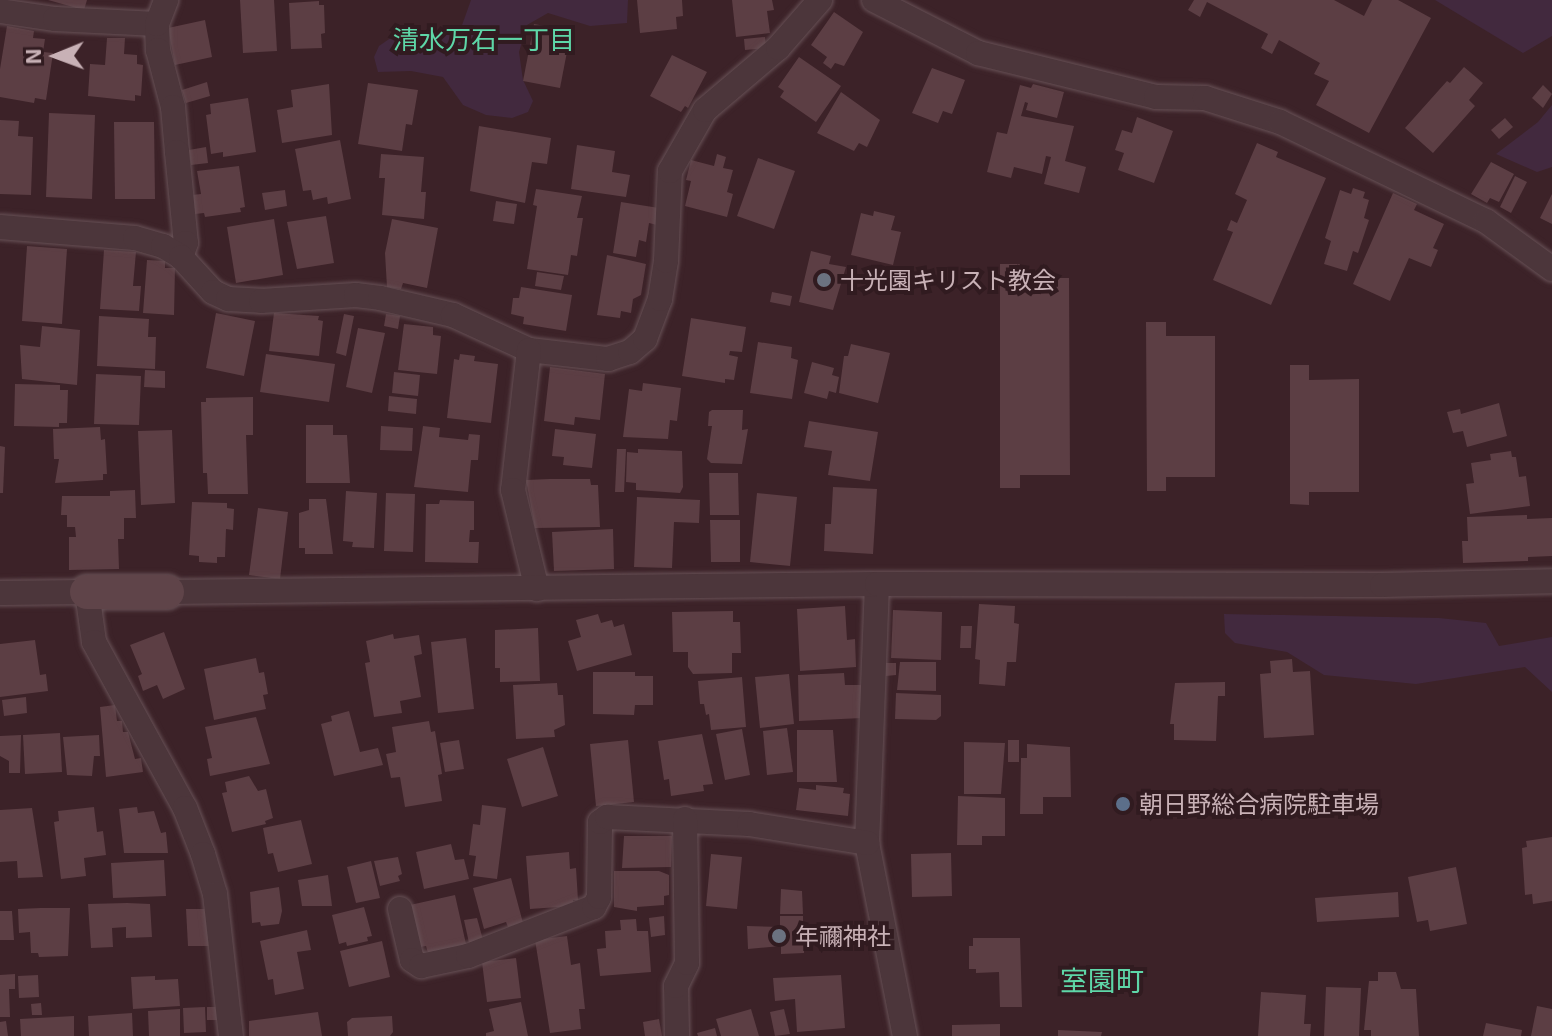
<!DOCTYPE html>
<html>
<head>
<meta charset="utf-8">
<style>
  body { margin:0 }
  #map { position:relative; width:1552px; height:1036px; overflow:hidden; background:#3c2228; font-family:"Exo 2","Noto Sans JP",sans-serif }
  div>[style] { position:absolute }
  .green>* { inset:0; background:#42293e }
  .building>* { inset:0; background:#5c3e44 }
  .roads { filter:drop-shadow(0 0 2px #675156) drop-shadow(0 0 2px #675156) }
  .street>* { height:24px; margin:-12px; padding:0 12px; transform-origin:12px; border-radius:12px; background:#4c363b }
  .secondary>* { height:34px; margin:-17px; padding:0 17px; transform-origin:17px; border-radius:17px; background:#5f4449 }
  .dots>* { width:22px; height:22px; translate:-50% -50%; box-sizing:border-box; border:4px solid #311b20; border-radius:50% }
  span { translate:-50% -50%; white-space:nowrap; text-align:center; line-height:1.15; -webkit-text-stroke:8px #311b20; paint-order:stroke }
  .poi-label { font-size:24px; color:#c8b1b6 }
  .left { translate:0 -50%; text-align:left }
  .neighbourhood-label { font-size:26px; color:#5ed7a8 }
  .quarter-label { font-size:28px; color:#5ed7a8 }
  .north { position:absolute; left:16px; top:16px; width:80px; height:80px; -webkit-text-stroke:6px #311b20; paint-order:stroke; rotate:269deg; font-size:22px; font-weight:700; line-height:32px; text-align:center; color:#c8b1b6 }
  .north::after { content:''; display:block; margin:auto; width:28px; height:36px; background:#c8b1b6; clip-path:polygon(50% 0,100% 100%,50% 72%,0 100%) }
</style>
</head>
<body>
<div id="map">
  <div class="green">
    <i style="clip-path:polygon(471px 0,628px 0,627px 23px,590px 26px,548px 13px,527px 25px,519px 52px,523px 80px,533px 101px,528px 112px,512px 118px,486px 115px,463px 105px,443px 77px,411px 71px,378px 72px,374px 57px,379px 46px,395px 35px,438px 38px,461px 28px)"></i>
    <i style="clip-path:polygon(1435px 0,1552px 0,1552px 36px,1523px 53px)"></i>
    <i style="clip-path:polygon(1552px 105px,1552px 167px,1537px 172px,1496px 154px,1538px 122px)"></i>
    <i style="clip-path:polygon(1224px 614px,1439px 618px,1486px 623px,1499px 646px,1552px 637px,1552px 692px,1525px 667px,1416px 684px,1324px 675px,1287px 652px,1235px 643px,1225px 633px)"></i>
  </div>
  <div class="building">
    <i style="clip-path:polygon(48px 0,87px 0,84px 10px)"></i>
    <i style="clip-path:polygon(240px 0,274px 0,277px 51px,243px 53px)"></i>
    <i style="clip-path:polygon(637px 0,682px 0,683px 16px,676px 17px,677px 29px,640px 33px)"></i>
    <i style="clip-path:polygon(732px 0,772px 0,774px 10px,767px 11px,770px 33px,736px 37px)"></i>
    <i style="clip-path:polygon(1194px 0,1334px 0,1364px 16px,1372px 0,1398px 0,1431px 18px,1369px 133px,1316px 105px,1329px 81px,1314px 74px,1320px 63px,1279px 40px,1272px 54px,1261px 48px,1268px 34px,1207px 2px,1200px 17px,1188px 10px)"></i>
    <i style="clip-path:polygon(319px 1px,319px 5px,324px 5px,325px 33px,321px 34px,322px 48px,291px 49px,289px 3px)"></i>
    <i style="clip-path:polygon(834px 12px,863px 32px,844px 66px,835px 63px,831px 69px,823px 63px,827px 57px,811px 45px)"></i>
    <i style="clip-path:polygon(205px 20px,212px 57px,175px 65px,168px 28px)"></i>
    <i style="clip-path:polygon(534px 24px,571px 31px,560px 88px,523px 81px)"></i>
    <i style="clip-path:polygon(7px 26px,34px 31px,33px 38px,45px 39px,43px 52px,53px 53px,46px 100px,35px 98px,34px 103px,0 97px,0 69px)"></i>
    <i style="clip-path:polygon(765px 37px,766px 48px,745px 50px,744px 39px)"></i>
    <i style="clip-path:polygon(107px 38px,125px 38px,124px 54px,137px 55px,137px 64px,143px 65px,141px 96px,135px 95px,135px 101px,88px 96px,90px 64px,105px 65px)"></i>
    <i style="clip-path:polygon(672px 55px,707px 72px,688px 108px,685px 106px,681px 112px,650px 96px)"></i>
    <i style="clip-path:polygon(799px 57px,841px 86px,816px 122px,780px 97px,784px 91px,778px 87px)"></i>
    <i style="clip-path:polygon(1464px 67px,1483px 83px,1469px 100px,1475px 106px,1433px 153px,1405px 128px,1447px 81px,1450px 83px)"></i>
    <i style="clip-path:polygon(932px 68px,965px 80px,952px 114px,943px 111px,938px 123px,912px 113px)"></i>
    <i style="clip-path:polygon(207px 82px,210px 96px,186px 103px,182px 90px)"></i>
    <i style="clip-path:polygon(368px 83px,418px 90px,412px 125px,406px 124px,402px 151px,358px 144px)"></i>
    <i style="clip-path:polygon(329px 84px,332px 135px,282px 143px,277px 110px,293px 107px,291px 90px)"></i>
    <i style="clip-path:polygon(1033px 84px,1064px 92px,1057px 118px,1026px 110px,1028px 103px,1025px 102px,1021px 116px,1074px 126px,1065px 161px,1086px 167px,1079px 193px,1044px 184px,1051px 157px,1046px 156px,1042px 174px,1014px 167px,1011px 178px,987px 172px,997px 132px,1007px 134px,1020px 85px,1031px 88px)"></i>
    <i style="clip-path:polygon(1543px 85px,1552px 94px,1543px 108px,1532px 98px)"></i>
    <i style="clip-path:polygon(841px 92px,880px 120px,867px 147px,859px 143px,854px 151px,817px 133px)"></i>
    <i style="clip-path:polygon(248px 98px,256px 152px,223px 157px,223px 152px,211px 154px,206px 115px,211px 114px,210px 104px)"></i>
    <i style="clip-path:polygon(49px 113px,95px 115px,92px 199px,46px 197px)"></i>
    <i style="clip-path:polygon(1137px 117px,1173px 131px,1154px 183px,1118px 170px,1124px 153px,1115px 150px,1122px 130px,1132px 133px)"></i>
    <i style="clip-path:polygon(1505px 118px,1513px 127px,1499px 139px,1491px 130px)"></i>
    <i style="clip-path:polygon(0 120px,19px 121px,18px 136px,33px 137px,31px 195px,0 194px)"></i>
    <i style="clip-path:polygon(114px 122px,154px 122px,155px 199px,115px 199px)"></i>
    <i style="clip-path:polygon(479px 126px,551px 138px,547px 164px,532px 162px,525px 203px,470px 191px)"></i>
    <i style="clip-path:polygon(340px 140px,351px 199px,328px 204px,327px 197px,313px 200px,311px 190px,303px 191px,295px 149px)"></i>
    <i style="clip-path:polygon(1257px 143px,1278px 152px,1276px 157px,1326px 178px,1271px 305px,1213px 280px,1233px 232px,1227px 230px,1231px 220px,1237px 223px,1247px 200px,1235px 194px)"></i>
    <i style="clip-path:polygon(577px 145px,615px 151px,612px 172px,630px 175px,626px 197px,571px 189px)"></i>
    <i style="clip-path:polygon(206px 147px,208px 163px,191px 165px,189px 150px)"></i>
    <i style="clip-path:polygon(381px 154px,424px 157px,421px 192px,426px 192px,424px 219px,382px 215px,385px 178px,379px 178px)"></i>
    <i style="clip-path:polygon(717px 154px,726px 157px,723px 168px,733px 170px,727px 192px,733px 194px,727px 217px,685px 206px,691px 181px,686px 180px,691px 160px,714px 166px)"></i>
    <i style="clip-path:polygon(758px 158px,795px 171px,774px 229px,737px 216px)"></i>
    <i style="clip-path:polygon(1491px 162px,1514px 174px,1499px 202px,1490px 198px,1487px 203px,1471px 194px)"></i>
    <i style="clip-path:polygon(239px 166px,245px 207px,240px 208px,241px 212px,205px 217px,204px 213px,195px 214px,192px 195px,201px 194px,197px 171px)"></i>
    <i style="clip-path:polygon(1515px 176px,1527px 182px,1511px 213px,1500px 207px)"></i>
    <i style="clip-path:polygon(1353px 188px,1365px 192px,1363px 198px,1369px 200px,1364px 218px,1369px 220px,1358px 253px,1353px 251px,1347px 271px,1324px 264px,1331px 241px,1325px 238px,1340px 190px,1351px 194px)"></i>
    <i style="clip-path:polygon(536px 189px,582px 196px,577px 218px,583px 218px,577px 256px,571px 255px,568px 275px,527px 269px,537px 206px,533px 205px)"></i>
    <i style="clip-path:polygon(285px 190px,287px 206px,265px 210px,262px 193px)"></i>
    <i style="clip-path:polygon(1393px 193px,1417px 204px,1414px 210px,1444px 224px,1433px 248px,1438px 250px,1431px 267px,1409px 258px,1390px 301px,1353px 284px)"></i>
    <i style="clip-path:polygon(1552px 194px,1552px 224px,1540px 218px)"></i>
    <i style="clip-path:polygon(496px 201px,517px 204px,514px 224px,493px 221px)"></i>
    <i style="clip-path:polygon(621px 202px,659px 208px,657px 225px,649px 223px,646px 242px,639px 240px,636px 257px,613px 253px)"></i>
    <i style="clip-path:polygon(874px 211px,895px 216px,891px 230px,901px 232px,893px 265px,851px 255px,861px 213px,873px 216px)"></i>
    <i style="clip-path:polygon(326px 216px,334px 263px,297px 269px,287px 222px)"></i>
    <i style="clip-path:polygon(274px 219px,283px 275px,236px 283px,227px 227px)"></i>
    <i style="clip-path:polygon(392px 219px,438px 228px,427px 288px,403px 283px,401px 289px,387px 287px,385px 253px)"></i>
    <i style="clip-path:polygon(27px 246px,67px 249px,62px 324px,22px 321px)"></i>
    <i style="clip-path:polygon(104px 250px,136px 252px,133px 286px,141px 286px,139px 311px,100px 309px)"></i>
    <i style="clip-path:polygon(811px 251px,831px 256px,829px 264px,846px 267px,833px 310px,799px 302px)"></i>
    <i style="clip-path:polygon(607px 255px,646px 264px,641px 295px,633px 299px,631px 313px,621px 311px,620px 318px,597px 315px)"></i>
    <i style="clip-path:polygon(147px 260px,165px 261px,165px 268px,175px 268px,174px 315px,143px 313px)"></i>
    <i style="clip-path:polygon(1000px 264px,1020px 264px,1019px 278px,1069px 278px,1070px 475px,1020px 475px,1020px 488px,1000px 488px)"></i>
    <i style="clip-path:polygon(537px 272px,564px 276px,561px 290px,535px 286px)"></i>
    <i style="clip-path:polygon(521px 287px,572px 295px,566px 331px,523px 324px,524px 317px,511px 314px,513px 298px,519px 298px)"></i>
    <i style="clip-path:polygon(772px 292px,792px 296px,790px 306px,770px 302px)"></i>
    <i style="clip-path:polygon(216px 313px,255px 321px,244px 376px,206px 368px)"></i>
    <i style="clip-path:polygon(274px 313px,319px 316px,318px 320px,323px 321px,319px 356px,269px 351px)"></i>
    <i style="clip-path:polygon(344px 314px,354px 316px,346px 356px,336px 353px)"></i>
    <i style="clip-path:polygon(386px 314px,400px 316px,398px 329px,384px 326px)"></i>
    <i style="clip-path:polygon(99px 316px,149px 319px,148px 337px,156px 337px,155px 369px,97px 366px)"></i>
    <i style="clip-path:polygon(691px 318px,746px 327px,742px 352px,730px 351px,729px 355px,738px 357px,734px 380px,725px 379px,725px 383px,682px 376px)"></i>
    <i style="clip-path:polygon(1146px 322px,1166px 322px,1166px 336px,1215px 336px,1215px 477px,1166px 477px,1166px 491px,1147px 491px)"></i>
    <i style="clip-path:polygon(404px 324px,433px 327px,433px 335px,441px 336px,437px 374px,398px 370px)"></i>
    <i style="clip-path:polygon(42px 326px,80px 330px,77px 385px,22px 379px,20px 345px,40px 347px)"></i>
    <i style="clip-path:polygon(358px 328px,385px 333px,372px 393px,346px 387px)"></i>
    <i style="clip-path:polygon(758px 342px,792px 347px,791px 358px,798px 360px,792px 399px,750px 393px)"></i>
    <i style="clip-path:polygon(851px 344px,890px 353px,878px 403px,839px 393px,844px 356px,848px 356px)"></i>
    <i style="clip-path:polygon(266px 354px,335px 364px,329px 402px,260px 392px)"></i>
    <i style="clip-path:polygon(460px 354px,475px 356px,474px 361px,498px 364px,491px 423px,447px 418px,454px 359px,459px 360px)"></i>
    <i style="clip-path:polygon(812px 362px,834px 368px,832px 375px,839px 377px,836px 393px,829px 391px,827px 399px,804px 393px)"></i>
    <i style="clip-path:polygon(1290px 365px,1309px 365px,1309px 380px,1359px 379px,1359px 492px,1309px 492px,1309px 505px,1290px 504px)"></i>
    <i style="clip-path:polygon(550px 367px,605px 374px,600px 420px,575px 417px,574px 425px,544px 421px)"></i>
    <i style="clip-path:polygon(145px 370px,165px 371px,165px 388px,144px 387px)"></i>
    <i style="clip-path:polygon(394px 372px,420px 375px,418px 396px,392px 393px)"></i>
    <i style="clip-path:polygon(96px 374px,141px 376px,139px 425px,94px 424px)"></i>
    <i style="clip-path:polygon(643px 383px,681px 388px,677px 421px,670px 420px,668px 439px,623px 437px,629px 389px,642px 391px)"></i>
    <i style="clip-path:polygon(15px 384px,60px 385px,60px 390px,68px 390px,67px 423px,59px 423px,59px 427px,14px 426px)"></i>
    <i style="clip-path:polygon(389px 396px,417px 399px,416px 414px,388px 411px)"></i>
    <i style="clip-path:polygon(253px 397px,253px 435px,246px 435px,248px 494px,208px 494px,207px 473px,203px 473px,201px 402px,206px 402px,206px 398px)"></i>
    <i style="clip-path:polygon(1499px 403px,1507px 436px,1467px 447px,1463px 431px,1453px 433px,1447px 412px,1460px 409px,1461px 414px)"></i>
    <i style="clip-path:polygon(712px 410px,743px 410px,742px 430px,748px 429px,742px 464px,711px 463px,707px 459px,712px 426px,708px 426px,709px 412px)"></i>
    <i style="clip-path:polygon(809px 421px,878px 432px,870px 481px,828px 475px,832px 451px,804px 447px)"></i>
    <i style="clip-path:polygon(306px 425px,333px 425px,333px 435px,347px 435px,350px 483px,306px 483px)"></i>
    <i style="clip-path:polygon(381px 426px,413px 428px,412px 451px,380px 450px)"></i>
    <i style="clip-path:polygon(423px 426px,440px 428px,439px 437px,468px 440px,469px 434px,480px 435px,478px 460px,471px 460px,468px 492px,414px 487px)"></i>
    <i style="clip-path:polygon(100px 427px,101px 440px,105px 439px,107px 474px,103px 474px,103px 480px,55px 483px,59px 459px,54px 459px,53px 429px)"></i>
    <i style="clip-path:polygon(555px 429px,596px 434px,592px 468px,563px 465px,564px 457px,552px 456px)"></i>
    <i style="clip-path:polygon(172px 430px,175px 503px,141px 505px,138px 431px)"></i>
    <i style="clip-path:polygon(0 446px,5px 447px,3px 493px,0 493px)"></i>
    <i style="clip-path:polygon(617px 449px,626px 449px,624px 492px,615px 492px)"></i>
    <i style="clip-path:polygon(638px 449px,682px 451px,683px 487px,680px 493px,636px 490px,636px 483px,626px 482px,627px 452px,638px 453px)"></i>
    <i style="clip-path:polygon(1511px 451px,1512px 457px,1516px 457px,1519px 477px,1526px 476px,1530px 506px,1470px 514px,1466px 484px,1474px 483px,1471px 463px,1491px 460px,1490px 454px)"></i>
    <i style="clip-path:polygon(709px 473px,738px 473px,739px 515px,710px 515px)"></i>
    <i style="clip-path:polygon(550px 479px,590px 479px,591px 485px,598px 485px,600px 527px,535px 528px,526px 480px)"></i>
    <i style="clip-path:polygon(833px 487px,877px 489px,873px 554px,824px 551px,825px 524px,831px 524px)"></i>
    <i style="clip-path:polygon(135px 490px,136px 518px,124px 518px,124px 539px,118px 539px,119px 569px,69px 570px,69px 537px,76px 537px,75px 527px,67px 527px,67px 515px,61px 515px,62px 496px,110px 496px,110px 491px)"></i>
    <i style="clip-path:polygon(346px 491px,377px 493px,374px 548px,352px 547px,353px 542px,343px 541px)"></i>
    <i style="clip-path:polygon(386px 493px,415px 494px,413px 552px,384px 551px)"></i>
    <i style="clip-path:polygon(757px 493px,797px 497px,790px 566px,750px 562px)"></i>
    <i style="clip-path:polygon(637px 497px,700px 500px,699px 523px,674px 522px,672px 568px,634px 567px)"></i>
    <i style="clip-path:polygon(309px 499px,326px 499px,333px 554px,305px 554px,305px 548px,299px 548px,299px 513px,309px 510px)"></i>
    <i style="clip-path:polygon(440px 500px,474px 501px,474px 530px,470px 530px,469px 542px,479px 542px,478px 563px,425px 562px,426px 504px,439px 504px)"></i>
    <i style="clip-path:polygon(192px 502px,227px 503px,227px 508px,234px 509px,233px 530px,226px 529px,225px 557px,217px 557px,217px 563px,199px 562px,199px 556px,189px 555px)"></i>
    <i style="clip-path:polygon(258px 508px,288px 512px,280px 579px,249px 575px)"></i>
    <i style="clip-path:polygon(1527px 515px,1527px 519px,1552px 518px,1552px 556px,1528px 557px,1528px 561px,1463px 563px,1462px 541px,1468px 541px,1467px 517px)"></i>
    <i style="clip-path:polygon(710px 520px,740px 520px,740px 562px,711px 562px)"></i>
    <i style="clip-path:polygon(613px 529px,614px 569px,554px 571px,552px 532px)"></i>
    <i style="clip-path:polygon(979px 604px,1015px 606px,1014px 623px,1019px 624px,1016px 662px,1007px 662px,1005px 686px,979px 684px,980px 660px,975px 659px)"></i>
    <i style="clip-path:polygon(845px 606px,847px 640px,855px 639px,856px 667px,800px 671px,797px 609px)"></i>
    <i style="clip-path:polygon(893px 610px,942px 612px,941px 660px,891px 658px)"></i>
    <i style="clip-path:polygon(733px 611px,733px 622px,740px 622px,741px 653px,732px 653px,732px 673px,693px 674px,688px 667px,688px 652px,673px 652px,672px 612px)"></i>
    <i style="clip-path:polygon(598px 614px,601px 623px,612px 620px,614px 627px,624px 624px,632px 655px,577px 671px,568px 641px,581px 637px,576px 620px)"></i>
    <i style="clip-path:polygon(961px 626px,972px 626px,971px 648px,960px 648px)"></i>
    <i style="clip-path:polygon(538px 628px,540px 681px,500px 682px,500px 668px,495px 668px,495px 630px)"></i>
    <i style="clip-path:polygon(164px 632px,185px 689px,163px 699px,157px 685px,143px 691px,138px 676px,142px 674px,130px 645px)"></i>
    <i style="clip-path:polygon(393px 634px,394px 639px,419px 635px,422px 654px,414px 656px,421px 697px,400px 701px,402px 713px,374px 717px,365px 663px,370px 662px,366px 641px)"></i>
    <i style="clip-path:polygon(466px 638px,474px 709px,438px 713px,431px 642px)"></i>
    <i style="clip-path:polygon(35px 640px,40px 675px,46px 674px,48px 691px,0 697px,0 644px)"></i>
    <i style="clip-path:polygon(256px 658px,259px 673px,264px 672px,268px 694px,263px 695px,266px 709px,214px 720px,204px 669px)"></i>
    <i style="clip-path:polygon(1292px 659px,1293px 672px,1310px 671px,1314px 735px,1264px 738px,1260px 674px,1271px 673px,1270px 661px)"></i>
    <i style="clip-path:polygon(900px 662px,936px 662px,936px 691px,897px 690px)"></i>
    <i style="clip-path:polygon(886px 663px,896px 663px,896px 675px,886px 676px)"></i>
    <i style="clip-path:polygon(593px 672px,635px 672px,635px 676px,653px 676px,653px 705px,635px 705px,634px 715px,593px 714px)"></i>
    <i style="clip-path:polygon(844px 673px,845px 685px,861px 685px,862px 718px,799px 721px,798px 675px)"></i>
    <i style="clip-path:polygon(789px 674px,794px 724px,760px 728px,755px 677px)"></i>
    <i style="clip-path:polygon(742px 677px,746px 727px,711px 730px,709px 714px,706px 715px,704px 704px,700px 704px,698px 681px)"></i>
    <i style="clip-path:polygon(1225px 682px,1225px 696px,1218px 696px,1216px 741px,1174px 740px,1174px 724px,1170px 724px,1175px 683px)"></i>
    <i style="clip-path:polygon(557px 683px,558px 695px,563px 695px,565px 725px,554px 730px,555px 737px,516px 739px,513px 685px)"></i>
    <i style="clip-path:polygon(896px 693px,941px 695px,941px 716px,936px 720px,895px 719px)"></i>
    <i style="clip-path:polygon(26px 697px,27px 713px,4px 716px,2px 700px)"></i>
    <i style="clip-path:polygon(115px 705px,117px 721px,122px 721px,123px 732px,128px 732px,135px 759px,141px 758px,143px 772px,106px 777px,100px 707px)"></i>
    <i style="clip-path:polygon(349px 711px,360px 752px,378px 748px,383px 765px,334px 776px,321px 724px,332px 721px,331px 716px)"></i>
    <i style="clip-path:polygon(256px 717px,270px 764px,210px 776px,207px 759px,212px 758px,205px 727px)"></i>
    <i style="clip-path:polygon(429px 721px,431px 732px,435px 731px,442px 774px,438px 775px,442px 801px,405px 807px,400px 777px,391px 778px,386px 754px,396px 752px,392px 727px)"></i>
    <i style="clip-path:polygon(787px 728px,793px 772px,767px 775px,763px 731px)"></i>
    <i style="clip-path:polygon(742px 729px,750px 775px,725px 780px,716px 734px)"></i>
    <i style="clip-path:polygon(797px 730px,833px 730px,837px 782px,797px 782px)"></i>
    <i style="clip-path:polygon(60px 733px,62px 772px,25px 774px,23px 735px)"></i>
    <i style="clip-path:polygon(702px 734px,713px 784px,703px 785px,704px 791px,671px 796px,669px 779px,664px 780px,658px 741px)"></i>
    <i style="clip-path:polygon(21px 735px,20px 773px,9px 773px,9px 761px,0 756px,0 736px)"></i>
    <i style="clip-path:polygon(99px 735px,100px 756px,94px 756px,92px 776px,67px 775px,63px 737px)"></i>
    <i style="clip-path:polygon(459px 740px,464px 769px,445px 772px,440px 743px)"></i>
    <i style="clip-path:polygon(628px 740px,634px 802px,596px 806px,590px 744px)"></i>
    <i style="clip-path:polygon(1008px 740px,1019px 740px,1019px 762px,1008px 762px)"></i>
    <i style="clip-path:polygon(964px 742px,1005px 743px,1001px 794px,964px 794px)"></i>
    <i style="clip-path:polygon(1027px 744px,1070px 747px,1071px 797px,1043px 797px,1043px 814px,1020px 814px,1021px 758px,1027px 758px)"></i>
    <i style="clip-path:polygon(543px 747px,558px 796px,522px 807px,507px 759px)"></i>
    <i style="clip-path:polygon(249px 776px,258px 791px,266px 789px,273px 818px,265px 821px,266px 824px,232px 832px,222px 793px,227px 792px,225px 782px)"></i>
    <i style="clip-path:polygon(816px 785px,844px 788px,843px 793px,850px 794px,848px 816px,796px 810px,799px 788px,816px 790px)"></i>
    <i style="clip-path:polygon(958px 796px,1005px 798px,1005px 836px,982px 836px,982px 845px,957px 845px)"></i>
    <i style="clip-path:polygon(482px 805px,506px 808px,497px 879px,473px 876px,476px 856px,469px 855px,473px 824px,480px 825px)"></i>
    <i style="clip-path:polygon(94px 807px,97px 832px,103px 831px,106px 855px,84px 858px,86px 876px,61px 879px,54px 822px,59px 821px,58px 811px)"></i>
    <i style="clip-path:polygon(137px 807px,138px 813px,154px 811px,161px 833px,166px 832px,168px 853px,124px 853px,119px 809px)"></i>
    <i style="clip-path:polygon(32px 808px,43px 877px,18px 878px,17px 861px,0 862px,0 810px)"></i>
    <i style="clip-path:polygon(301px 820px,312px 864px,278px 872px,273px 853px,268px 854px,263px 828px)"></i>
    <i style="clip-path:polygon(624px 836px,672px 836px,671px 867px,622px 868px)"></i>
    <i style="clip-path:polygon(1552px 837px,1552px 901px,1533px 904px,1532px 894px,1525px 895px,1522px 848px,1527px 847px,1526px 841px)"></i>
    <i style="clip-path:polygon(451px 844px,455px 860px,464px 859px,469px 879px,424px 889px,416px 852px)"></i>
    <i style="clip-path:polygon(569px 852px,570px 869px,576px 868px,578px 900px,573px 900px,573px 906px,530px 909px,526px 856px)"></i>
    <i style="clip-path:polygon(951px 853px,952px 896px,912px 897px,911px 854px)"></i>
    <i style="clip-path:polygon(711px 854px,742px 857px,737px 909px,706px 906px)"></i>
    <i style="clip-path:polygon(398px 857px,402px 874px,398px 876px,400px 881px,380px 886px,374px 861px)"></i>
    <i style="clip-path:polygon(164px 860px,166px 896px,113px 898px,111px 863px)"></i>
    <i style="clip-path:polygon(371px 861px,380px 898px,356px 903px,347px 867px)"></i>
    <i style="clip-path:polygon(1456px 867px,1467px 924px,1430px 931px,1428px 920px,1417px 922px,1408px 877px)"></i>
    <i style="clip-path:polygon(614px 871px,659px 871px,669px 875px,669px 895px,664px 896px,664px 905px,637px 907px,637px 911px,614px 907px)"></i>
    <i style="clip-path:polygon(328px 875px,332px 906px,302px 906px,298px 880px)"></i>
    <i style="clip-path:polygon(511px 878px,523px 923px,508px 927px,506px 922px,484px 929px,473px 888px)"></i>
    <i style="clip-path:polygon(279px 887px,282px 911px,279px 924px,261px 926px,260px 922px,252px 923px,250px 892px)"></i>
    <i style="clip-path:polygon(781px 889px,802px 891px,803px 914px,780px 914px)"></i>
    <i style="clip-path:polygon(1398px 892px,1399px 917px,1317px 922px,1315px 898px)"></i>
    <i style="clip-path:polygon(455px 895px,466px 944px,428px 953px,426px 946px,420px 947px,410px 905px)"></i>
    <i style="clip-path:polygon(127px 903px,150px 904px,152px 937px,126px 938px,126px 927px,112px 928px,113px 947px,91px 948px,88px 904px)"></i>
    <i style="clip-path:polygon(364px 907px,372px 936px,367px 937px,368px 941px,347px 946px,346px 942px,339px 944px,332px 915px)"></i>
    <i style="clip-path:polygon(41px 908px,70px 908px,68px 956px,39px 957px,38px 953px,31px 953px,30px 932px,19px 933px,18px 909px)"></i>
    <i style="clip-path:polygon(186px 909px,208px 909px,210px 946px,188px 946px)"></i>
    <i style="clip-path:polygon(0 911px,12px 911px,14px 940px,0 940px)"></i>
    <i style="clip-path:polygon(664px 916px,665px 935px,651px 937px,649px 918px)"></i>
    <i style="clip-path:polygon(780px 916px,803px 916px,803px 926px,811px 925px,812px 944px,804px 944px,804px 953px,781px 954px,781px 946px,748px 949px,747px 926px,780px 927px)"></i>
    <i style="clip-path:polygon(477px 918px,483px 940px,469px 943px,464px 920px)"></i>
    <i style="clip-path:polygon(636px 919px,637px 931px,648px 931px,651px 972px,600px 976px,597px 949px,606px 948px,605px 931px,621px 930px,620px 920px)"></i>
    <i style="clip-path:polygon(307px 930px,311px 950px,297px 952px,304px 989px,275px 995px,273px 979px,268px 980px,260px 941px)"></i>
    <i style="clip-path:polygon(567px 936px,571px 965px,580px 963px,585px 1009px,579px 1009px,581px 1029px,550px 1033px,535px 940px)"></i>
    <i style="clip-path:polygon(973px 938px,1020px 938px,1022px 1007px,1000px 1007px,999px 972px,976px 973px,976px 969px,969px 969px,969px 946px,973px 946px)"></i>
    <i style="clip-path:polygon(382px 941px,390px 977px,349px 987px,340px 951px)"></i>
    <i style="clip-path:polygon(516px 958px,521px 998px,487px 1002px,482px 962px)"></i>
    <i style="clip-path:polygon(1378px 972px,1396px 972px,1401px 989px,1416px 989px,1419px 1036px,1371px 1036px,1371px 1030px,1364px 1030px,1369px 981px,1378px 981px)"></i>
    <i style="clip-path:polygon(15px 974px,15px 989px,9px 989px,10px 1017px,0 1017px,0 975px)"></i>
    <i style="clip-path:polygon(38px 975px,39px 997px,19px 998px,18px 976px)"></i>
    <i style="clip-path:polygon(841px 975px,845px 1028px,797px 1032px,795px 999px,775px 1001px,773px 978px)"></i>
    <i style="clip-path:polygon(155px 976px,155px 980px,178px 979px,180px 1006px,133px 1009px,131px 977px)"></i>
    <i style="clip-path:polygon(1326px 987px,1361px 988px,1359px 1036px,1324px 1036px)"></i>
    <i style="clip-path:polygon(1261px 992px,1306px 995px,1304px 1024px,1311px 1024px,1310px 1036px,1258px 1036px)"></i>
    <i style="clip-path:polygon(521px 1002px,528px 1036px,486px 1036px,486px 1033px,494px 1031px,489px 1009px)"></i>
    <i style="clip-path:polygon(41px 1003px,42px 1015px,32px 1015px,31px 1004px)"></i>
    <i style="clip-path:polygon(1537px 1006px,1552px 1009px,1552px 1036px,1531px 1036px)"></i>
    <i style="clip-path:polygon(205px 1007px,206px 1032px,184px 1033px,183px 1008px)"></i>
    <i style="clip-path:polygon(207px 1007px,216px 1007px,217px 1020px,207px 1020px)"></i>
    <i style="clip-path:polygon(180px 1009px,180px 1036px,149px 1036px,148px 1011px)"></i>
    <i style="clip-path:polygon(751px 1009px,759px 1036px,721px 1036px,716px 1019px)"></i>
    <i style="clip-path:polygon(784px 1009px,790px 1034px,775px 1036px,770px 1012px)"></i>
    <i style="clip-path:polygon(318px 1012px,322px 1036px,249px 1036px,249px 1021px)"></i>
    <i style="clip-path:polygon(132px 1013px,133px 1036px,89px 1036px,88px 1016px)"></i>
    <i style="clip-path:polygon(74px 1016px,74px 1036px,21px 1036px,20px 1019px)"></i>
    <i style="clip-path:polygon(392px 1016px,393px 1032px,390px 1036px,348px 1036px,347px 1022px,352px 1018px)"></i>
    <i style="clip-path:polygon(659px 1019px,662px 1036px,645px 1036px,643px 1022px)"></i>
    <i style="clip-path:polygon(6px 1021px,8px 1036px,0 1036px,0 1022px)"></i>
    <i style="clip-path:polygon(1486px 1023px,1522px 1030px,1521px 1036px,1483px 1036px)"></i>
    <i style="clip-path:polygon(1000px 1024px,1000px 1036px,952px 1036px,952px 1025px)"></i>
    <i style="clip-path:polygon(715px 1028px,717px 1036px,698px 1036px,697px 1033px)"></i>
    <i style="clip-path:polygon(1058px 1030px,1102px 1032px,1101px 1036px,1058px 1036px)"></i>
  </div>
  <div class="roads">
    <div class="street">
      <i style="left:874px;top:0;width:117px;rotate:27deg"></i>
      <i style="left:978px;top:53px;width:183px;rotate:13.9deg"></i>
      <i style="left:1156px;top:97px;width:49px;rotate:1.2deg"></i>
      <i style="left:1205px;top:98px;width:79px;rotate:17.7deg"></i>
      <i style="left:1280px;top:122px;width:229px;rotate:25.7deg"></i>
      <i style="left:1486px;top:221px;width:82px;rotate:36deg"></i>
      <i style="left:0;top:11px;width:56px;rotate:8.3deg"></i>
      <i style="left:55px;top:19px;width:102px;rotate:2.8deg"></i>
      <i style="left:157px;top:24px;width:26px;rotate:88deg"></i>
      <i style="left:158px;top:50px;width:59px;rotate:75.3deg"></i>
      <i style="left:173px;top:107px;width:45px;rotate:84.9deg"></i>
      <i style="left:177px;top:152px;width:91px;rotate:84.4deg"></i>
      <i style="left:186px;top:243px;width:15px;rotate:110deg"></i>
      <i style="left:157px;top:24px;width:26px;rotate:-69deg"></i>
      <i style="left:0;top:227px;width:135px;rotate:4.7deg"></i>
      <i style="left:135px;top:238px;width:29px;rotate:16deg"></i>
      <i style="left:163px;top:246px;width:21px;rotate:31deg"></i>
      <i style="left:181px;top:257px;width:47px;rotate:47.6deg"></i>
      <i style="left:213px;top:292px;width:17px;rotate:25deg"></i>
      <i style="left:228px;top:299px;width:33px;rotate:3deg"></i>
      <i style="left:261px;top:301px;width:95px;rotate:-3.6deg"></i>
      <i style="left:356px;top:295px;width:24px;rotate:7deg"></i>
      <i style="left:380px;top:298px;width:75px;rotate:13.1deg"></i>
      <i style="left:453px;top:315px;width:84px;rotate:24.7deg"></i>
      <i style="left:529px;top:350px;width:80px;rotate:6.5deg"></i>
      <i style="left:608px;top:359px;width:23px;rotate:-18deg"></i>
      <i style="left:630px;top:352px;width:20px;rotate:-41deg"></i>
      <i style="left:645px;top:339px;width:43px;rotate:-69.4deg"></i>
      <i style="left:660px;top:299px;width:38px;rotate:-81deg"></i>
      <i style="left:666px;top:261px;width:90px;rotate:-87.5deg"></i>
      <i style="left:670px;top:171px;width:70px;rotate:-60.2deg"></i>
      <i style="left:705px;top:110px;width:96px;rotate:-40.3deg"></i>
      <i style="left:778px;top:48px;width:64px;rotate:-48.8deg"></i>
      <i style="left:529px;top:350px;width:141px;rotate:96.5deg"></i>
      <i style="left:513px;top:490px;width:102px;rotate:76.4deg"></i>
      <i style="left:877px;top:584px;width:259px;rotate:92.2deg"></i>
      <i style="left:867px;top:843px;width:197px;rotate:78.9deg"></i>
      <i style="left:167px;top:592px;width:710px;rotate:-0.65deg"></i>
      <i style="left:877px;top:584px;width:505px;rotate:0.11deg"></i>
      <i style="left:1382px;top:585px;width:170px;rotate:-1.3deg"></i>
      <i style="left:0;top:593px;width:87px;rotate:-0.7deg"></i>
      <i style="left:87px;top:592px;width:50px;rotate:82deg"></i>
      <i style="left:94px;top:642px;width:189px;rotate:61.3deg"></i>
      <i style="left:185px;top:808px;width:49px;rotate:68.6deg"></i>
      <i style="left:203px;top:854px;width:42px;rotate:73.3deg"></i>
      <i style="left:215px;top:894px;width:143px;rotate:83.6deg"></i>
      <i style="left:400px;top:909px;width:52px;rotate:76.8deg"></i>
      <i style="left:412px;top:960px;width:11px;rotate:34deg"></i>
      <i style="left:421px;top:966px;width:48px;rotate:-12deg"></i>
      <i style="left:468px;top:956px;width:135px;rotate:-21.3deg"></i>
      <i style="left:594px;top:907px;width:11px;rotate:-63deg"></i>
      <i style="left:599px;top:897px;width:75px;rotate:-89.2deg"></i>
      <i style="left:600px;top:822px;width:9px;rotate:-36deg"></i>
      <i style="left:607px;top:817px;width:142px;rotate:2.8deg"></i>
      <i style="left:749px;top:824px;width:120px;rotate:9.1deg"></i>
      <i style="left:677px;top:1036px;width:50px;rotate:-91.1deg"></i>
      <i style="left:676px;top:986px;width:25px;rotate:-64deg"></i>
      <i style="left:687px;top:963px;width:144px;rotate:-90.8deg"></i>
    </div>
    <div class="secondary">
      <i style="left:87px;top:592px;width:80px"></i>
    </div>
  </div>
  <div class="dots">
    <i style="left:824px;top:280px;background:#6b7280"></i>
    <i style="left:1123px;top:804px;background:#5c6f8a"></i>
    <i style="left:779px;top:936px;background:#6b7280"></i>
  </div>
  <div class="poi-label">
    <span class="left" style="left:840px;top:280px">十光園キリスト教会</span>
    <span class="left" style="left:1139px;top:804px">朝日野総合病院駐車場</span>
    <span class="left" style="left:795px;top:936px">年禰神社</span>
  </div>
  <div class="neighbourhood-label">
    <span style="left:484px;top:39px">清水万石一丁目</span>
  </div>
  <div class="quarter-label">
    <span style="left:1102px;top:980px">室園町</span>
  </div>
  <div class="north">N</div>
</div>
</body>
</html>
